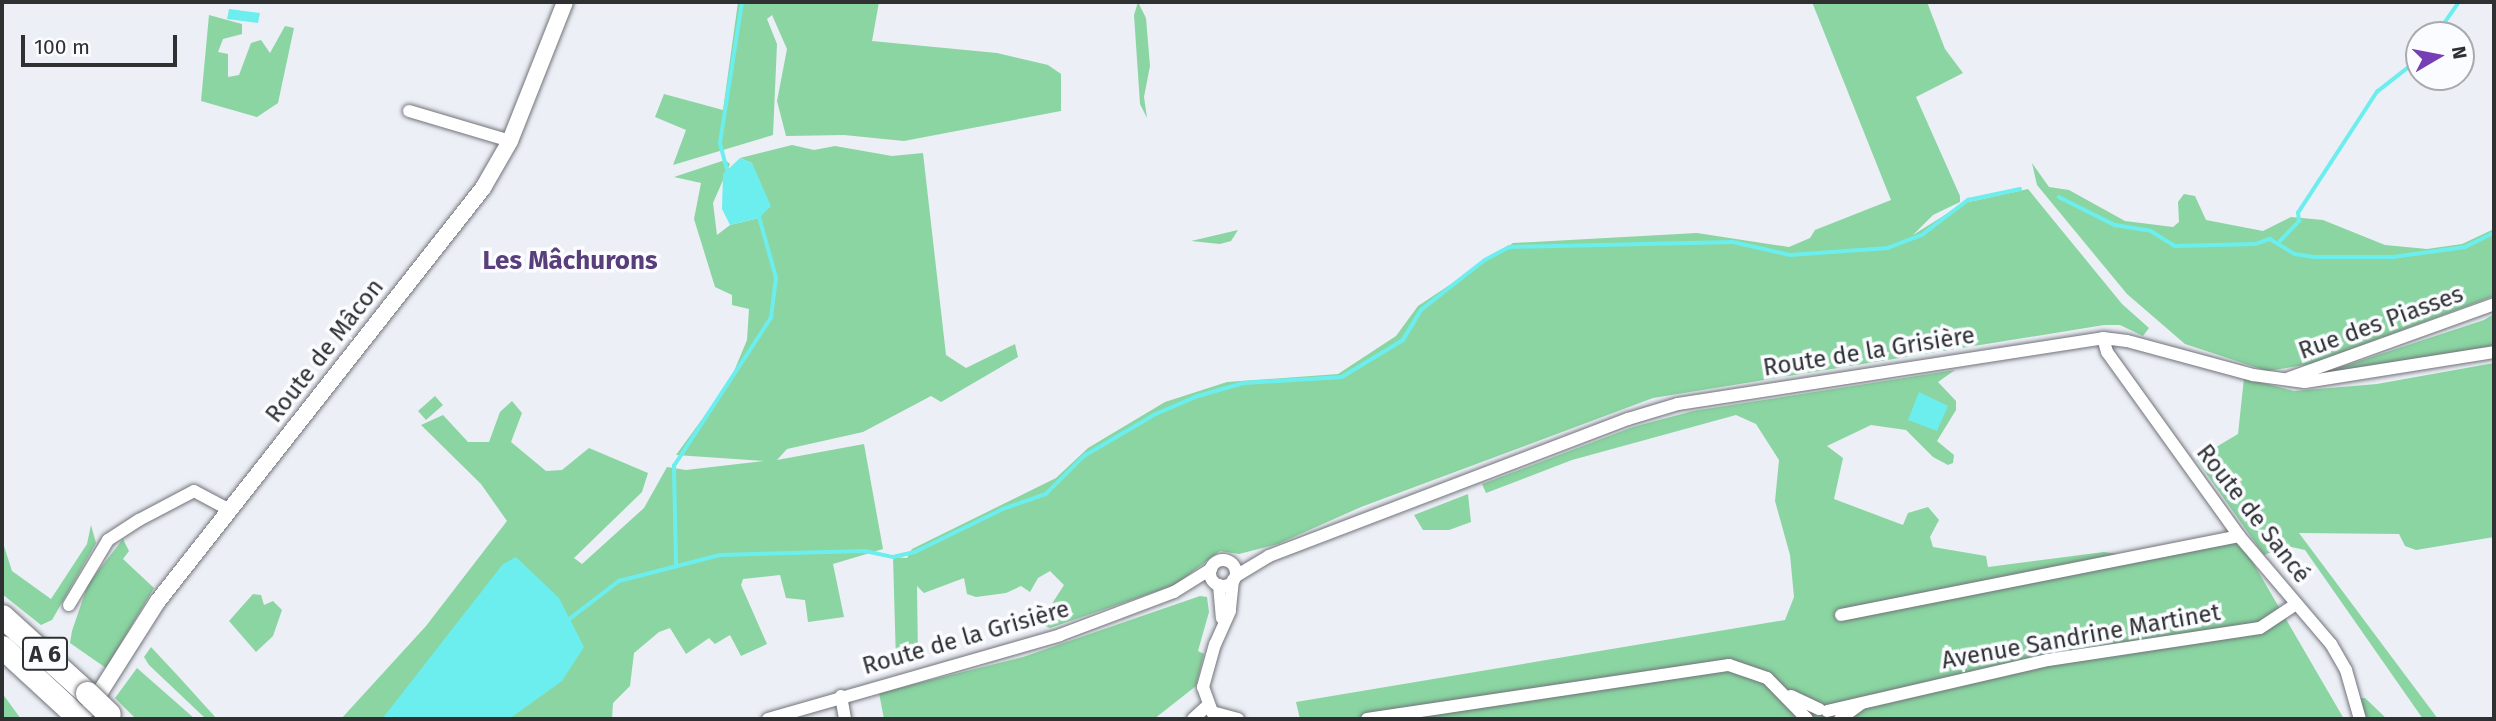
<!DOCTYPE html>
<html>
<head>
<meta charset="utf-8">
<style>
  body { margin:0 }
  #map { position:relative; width:2496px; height:721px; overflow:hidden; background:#eceff6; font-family:"Fira Sans",sans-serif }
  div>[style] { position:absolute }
  .green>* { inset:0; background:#8ad5a2 }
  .water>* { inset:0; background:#6ceeef }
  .stream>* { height:3.5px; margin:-1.75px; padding:0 1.75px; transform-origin:1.75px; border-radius:1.75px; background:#6ceeef }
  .roads { filter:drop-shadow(0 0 2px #717379) drop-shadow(0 0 2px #717379) }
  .minor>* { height:12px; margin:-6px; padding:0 6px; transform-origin:6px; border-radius:6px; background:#fff }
  .minor>.ring { margin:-6px; padding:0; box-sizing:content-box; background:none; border:12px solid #fff; border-radius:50% }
  .tertiary>* { height:16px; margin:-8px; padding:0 8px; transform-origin:8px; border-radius:8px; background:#fff }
  .motorway>* { height:23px; margin:-11.5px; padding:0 11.5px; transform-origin:11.5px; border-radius:11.5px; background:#fff }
  .bridges { filter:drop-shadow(0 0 2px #717379) drop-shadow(0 0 2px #717379) }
  .motorway-bridge>* { height:23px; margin:-11.5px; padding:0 11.5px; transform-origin:11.5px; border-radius:11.5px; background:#fff }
  span { translate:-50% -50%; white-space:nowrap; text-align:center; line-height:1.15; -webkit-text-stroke:7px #fbfcff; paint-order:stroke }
  .shield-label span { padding:2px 5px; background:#fbfcff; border:2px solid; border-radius:5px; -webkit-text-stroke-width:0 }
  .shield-label { font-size:23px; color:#2f3032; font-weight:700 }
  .street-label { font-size:24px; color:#2f3032 }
  .neighbourhood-label { font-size:26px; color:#583f7c; font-weight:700 }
  .frame { position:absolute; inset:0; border:4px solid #2f3032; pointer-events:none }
  .north { position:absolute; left:2405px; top:21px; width:70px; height:70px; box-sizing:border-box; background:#fbfcff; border:2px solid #a9aaad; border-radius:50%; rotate:80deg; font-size:19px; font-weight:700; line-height:28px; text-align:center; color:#2f3032 }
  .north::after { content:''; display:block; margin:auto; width:24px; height:32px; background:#763fb6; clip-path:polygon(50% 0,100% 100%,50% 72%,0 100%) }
  .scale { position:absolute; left:21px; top:35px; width:156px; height:32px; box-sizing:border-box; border:4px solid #2f3032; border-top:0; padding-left:9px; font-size:21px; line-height:24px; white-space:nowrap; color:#2f3032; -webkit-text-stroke:5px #fbfcff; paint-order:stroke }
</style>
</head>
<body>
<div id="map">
  <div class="green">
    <i style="clip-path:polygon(738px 2px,879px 2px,872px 41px,997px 53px,1048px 65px,1061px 74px,1061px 111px,904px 141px,844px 135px,786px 136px,777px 101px,787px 49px,772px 15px,767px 19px,777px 44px,773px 135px,673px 165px,686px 130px,655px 117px,664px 94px,723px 110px)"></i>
    <i style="clip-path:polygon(1138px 2px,1146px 18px,1150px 66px,1144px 97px,1147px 118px,1140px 104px,1134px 15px)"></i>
    <i style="clip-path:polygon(1812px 2px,1927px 2px,1945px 49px,1963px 73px,1916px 97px,1960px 196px,1960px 202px,1933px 215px,1913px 235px,1964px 203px,2028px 189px,2122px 304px,2149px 328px,2143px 336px,2120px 325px,2104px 325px,1653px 398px,1361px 507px,1278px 544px,1239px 554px,1220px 551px,1175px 585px,1050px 628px,1039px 624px,1064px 585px,1050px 571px,1038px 578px,1030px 592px,1021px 586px,1006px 593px,976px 597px,967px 594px,964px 578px,924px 593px,917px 586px,918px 657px,896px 662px,893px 557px,907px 558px,912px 549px,1056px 478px,1088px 448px,1165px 402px,1227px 382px,1338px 374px,1396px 336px,1418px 306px,1513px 243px,1697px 233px,1789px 247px,1810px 238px,1815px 230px,1891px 200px)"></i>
    <i style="clip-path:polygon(209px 15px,242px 24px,242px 34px,223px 39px,218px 52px,228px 54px,228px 77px,239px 75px,251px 43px,261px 40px,270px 53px,285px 26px,294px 28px,278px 103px,257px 117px,201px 101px)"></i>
    <i style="clip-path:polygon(792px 145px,814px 150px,835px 146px,892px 156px,923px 153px,946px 355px,966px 368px,1015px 344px,1018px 357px,941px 402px,931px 396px,863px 432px,787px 449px,777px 460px,864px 444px,883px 549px,833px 564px,844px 617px,808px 622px,805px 600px,786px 598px,780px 575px,743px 579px,741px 585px,767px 644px,741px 656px,730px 635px,715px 644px,709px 638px,686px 654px,670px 628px,659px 632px,634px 653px,630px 686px,613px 703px,612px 719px,341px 719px,426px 626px,507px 521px,481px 484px,421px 425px,443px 415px,468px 442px,489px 442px,500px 412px,512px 401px,522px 413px,511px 442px,546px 471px,562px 470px,589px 448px,648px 473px,642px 492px,574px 558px,582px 564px,644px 508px,667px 467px,686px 470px,764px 461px,676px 455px,730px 381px,747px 340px,749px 309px,732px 305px,732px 295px,715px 287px,694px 219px,701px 183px,674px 177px,725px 160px,730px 164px,713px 203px,717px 235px,730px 225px,759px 218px,752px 163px,740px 158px)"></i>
    <i style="clip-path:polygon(2032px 163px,2049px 187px,2069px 190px,2125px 221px,2173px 227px,2179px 222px,2178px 202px,2184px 194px,2195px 196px,2206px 220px,2263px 231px,2291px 217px,2323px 220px,2385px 245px,2427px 249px,2462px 244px,2494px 229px,2494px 296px,2311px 364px,2267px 371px,2185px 344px,2127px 294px,2037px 185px)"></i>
    <i style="clip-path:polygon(1238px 230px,1231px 241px,1220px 244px,1191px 241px)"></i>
    <i style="clip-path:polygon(2494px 314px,2494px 349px,2311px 377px,2484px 320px)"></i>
    <i style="clip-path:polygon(2494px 363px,2494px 537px,2416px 550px,2405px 546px,2399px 534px,2299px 533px,2438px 719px,2423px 719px,2305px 550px,2287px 546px,2264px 555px,2196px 459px,2238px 434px,2244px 378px,2294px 391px,2377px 384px)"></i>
    <i style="clip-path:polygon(1955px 370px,1938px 382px,1956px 401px,1956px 410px,1937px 441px,1954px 455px,1953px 463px,1948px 465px,1933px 457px,1906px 430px,1871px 425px,1827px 446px,1843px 458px,1834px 499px,1903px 525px,1908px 513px,1928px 507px,1939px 520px,1930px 537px,1933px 547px,1986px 556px,1988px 567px,2104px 552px,2125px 555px,1910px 598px,2241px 542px,2344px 719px,1300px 719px,1296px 702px,1785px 620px,1794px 597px,1790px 555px,1775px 501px,1779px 460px,1756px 424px,1736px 415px,1572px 460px,1486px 493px,1482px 484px,1633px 427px,1693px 411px)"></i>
    <i style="clip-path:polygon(435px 396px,443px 405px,426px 420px,418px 411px)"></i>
    <i style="clip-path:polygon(1468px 494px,1471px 522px,1449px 530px,1423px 530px,1414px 515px)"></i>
    <i style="clip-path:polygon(91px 525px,96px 543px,52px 620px,41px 625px,2px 594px,2px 540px,12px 571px,51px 599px,87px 544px)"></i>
    <i style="clip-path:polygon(123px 539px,129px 551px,123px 559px,154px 588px,106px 668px,70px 643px,72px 631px,88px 584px)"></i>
    <i style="clip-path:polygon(253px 594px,261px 595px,264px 605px,273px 601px,282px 610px,273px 636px,256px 652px,229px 621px)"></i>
    <i style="clip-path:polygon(1200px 596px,1207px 597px,1209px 612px,1198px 651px,1204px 654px,1196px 686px,1154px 719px,884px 719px,879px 693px,1023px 657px)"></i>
    <i style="clip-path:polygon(151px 647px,179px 677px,217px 719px,206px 719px,149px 665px,144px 657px)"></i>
    <i style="clip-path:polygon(137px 668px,195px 719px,136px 719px,115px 698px)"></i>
    <i style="clip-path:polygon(2px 692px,2px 693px,21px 719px,2px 719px)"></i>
    <i style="clip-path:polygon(2360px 698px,2365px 698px,2387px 719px,2364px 719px)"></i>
  </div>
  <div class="water">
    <i style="clip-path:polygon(229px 9px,260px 13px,258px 23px,227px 19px)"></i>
    <i style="clip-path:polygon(740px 158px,752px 163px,771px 206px,759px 218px,730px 225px,722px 209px,723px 174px)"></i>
    <i style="clip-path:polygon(1919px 392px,1948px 406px,1937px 431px,1908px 420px)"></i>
    <i style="clip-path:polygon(516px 557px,559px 598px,584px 647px,562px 681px,509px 719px,382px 719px,503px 564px)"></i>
  </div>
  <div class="stream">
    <i style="left:2436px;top:35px;width:40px;rotate:-55.1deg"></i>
    <i style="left:727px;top:170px;width:28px;rotate:-105deg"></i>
    <i style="left:720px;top:143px;width:143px;rotate:-81.1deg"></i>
    <i style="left:2059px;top:197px;width:63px;rotate:26.6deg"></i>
    <i style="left:2115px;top:225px;width:36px;rotate:9deg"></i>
    <i style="left:2151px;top:231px;width:28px;rotate:32deg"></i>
    <i style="left:2175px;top:246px;width:81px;rotate:-1.4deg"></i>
    <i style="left:2256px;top:244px;width:15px;rotate:-20deg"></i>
    <i style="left:2270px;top:239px;width:29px;rotate:31deg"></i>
    <i style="left:2295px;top:254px;width:20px;rotate:9deg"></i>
    <i style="left:2315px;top:257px;width:78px"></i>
    <i style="left:2393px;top:257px;width:73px;rotate:-7.9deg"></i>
    <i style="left:2465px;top:247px;width:32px;rotate:-26deg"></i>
    <i style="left:2280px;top:241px;width:28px;rotate:-46deg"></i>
    <i style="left:2299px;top:221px;width:8px;rotate:-97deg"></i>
    <i style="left:2298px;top:213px;width:145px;rotate:-56.9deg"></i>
    <i style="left:2377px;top:92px;width:53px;rotate:-38.2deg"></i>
    <i style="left:676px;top:564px;width:98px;rotate:-91.2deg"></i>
    <i style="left:674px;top:466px;width:177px;rotate:-56.8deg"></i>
    <i style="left:771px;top:318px;width:40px;rotate:-82.9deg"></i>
    <i style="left:776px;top:278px;width:63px;rotate:-105.6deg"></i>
    <i style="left:567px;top:621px;width:66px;rotate:-37.6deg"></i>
    <i style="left:619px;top:581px;width:104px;rotate:-14.4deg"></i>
    <i style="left:720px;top:555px;width:145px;rotate:-1.6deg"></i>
    <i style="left:865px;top:551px;width:29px;rotate:12deg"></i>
    <i style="left:893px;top:557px;width:23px;rotate:-13deg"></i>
    <i style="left:915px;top:552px;width:98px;rotate:-26deg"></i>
    <i style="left:1003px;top:509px;width:46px;rotate:-19.2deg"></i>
    <i style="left:1046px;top:494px;width:54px;rotate:-45deg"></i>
    <i style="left:1084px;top:456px;width:83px;rotate:-30.3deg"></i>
    <i style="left:1156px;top:414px;width:46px;rotate:-23.2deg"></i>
    <i style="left:1198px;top:396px;width:48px;rotate:-15.8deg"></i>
    <i style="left:1244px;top:383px;width:98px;rotate:-3.5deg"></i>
    <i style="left:1342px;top:377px;width:71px;rotate:-31.2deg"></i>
    <i style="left:1403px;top:340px;width:35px;rotate:-59deg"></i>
    <i style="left:1421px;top:310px;width:81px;rotate:-38deg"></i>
    <i style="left:1485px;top:260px;width:27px;rotate:-28deg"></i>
    <i style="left:1509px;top:247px;width:224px;rotate:-1.3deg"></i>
    <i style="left:1733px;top:242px;width:58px;rotate:12.8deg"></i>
    <i style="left:1790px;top:255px;width:98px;rotate:-4.1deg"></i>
    <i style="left:1888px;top:248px;width:36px;rotate:-21deg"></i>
    <i style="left:1922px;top:235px;width:58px;rotate:-37.3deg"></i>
    <i style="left:1968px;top:200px;width:53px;rotate:-11.9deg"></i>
  </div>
  <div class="roads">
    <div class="minor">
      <i style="left:409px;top:111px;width:105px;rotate:16.5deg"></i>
      <i style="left:2103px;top:338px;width:15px;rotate:74deg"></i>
      <i style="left:2107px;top:352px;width:226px;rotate:54.3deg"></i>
      <i style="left:2239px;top:536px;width:142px;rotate:49.6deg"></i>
      <i style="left:2331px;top:644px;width:30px;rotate:60deg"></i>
      <i style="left:2346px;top:670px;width:51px;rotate:74.1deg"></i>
      <i style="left:2289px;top:378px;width:218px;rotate:-19.8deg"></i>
      <i class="ring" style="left:1210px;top:560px;width:14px;height:14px"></i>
      <i style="left:1236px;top:576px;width:39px;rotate:-31deg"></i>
      <i style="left:1269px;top:556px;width:384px;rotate:-20.9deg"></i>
      <i style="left:1628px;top:419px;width:52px;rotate:-16.7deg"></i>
      <i style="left:1678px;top:404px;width:430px;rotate:-8.8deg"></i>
      <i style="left:2103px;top:338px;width:24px;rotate:7deg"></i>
      <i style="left:2127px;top:341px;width:131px;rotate:15.1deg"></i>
      <i style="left:2253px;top:375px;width:52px;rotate:7.7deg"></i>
      <i style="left:2305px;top:382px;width:191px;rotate:-9deg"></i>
      <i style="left:1233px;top:580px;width:31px;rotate:96deg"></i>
      <i style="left:1230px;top:611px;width:36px;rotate:114deg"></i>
      <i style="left:1215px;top:644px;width:45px;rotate:105.6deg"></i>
      <i style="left:1203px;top:687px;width:27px;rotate:70deg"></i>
      <i style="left:1212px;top:712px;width:27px;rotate:15deg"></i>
      <i style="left:1219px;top:585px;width:33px;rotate:85deg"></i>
      <i style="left:69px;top:605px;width:76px;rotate:-59deg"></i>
      <i style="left:108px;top:540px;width:37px;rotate:-33deg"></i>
      <i style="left:139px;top:520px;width:62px;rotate:-27.8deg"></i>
      <i style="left:194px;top:491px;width:38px;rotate:28deg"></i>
      <i style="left:1841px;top:615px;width:406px;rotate:-11.2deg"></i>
      <i style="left:841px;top:696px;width:23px;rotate:80deg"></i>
      <i style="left:1791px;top:696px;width:31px;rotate:25deg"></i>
      <i style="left:1827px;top:711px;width:227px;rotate:-13deg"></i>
      <i style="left:2048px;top:660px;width:214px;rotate:-8.6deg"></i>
      <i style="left:2260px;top:628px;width:43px;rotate:-33.7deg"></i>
      <i style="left:768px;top:719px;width:304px;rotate:-16deg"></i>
      <i style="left:1060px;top:635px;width:122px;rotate:-20.7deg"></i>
      <i style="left:1174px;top:592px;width:44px;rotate:-31.9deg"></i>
      <i style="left:1193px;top:719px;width:19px;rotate:-43deg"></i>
      <i style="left:1367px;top:719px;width:366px;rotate:-8.5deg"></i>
      <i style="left:1729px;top:665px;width:40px;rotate:18.9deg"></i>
      <i style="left:1767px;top:678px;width:57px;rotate:45.7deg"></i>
      <i style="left:1840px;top:719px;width:26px;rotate:-36deg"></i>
    </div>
    <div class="tertiary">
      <i style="left:90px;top:708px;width:127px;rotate:-57.6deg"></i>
      <i style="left:158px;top:601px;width:526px;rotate:-51.8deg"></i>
      <i style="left:483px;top:188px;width:54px;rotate:-60.1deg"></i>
      <i style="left:510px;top:141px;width:149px;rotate:-68.4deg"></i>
    </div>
    <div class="motorway">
      <i style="left:2px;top:616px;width:115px;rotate:42.2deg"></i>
      <i style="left:2px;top:647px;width:106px;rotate:42.7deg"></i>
    </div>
  </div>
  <div class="bridges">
    <div class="motorway-bridge">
      <i style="left:87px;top:693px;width:30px;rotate:44deg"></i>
    </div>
  </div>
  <div class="shield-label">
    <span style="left:45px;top:654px">A 6</span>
  </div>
  <div class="street-label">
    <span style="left:2381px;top:323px;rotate:-20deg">Rue des Piasses</span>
    <span style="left:325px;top:351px;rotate:-52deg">Route de Mâcon</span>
    <span style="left:1869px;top:352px;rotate:-9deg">Route de la Grisière</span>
    <span style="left:2253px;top:514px;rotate:52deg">Route de Sancé</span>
    <span style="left:2081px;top:637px;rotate:-10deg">Avenue Sandrine Martinet</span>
    <span style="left:966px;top:638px;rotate:-16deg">Route de la Grisière</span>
  </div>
  <div class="neighbourhood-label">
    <span style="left:570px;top:261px">Les Mâchurons</span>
  </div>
  <div class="frame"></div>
  <div class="north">N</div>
  <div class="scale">100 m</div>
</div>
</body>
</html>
